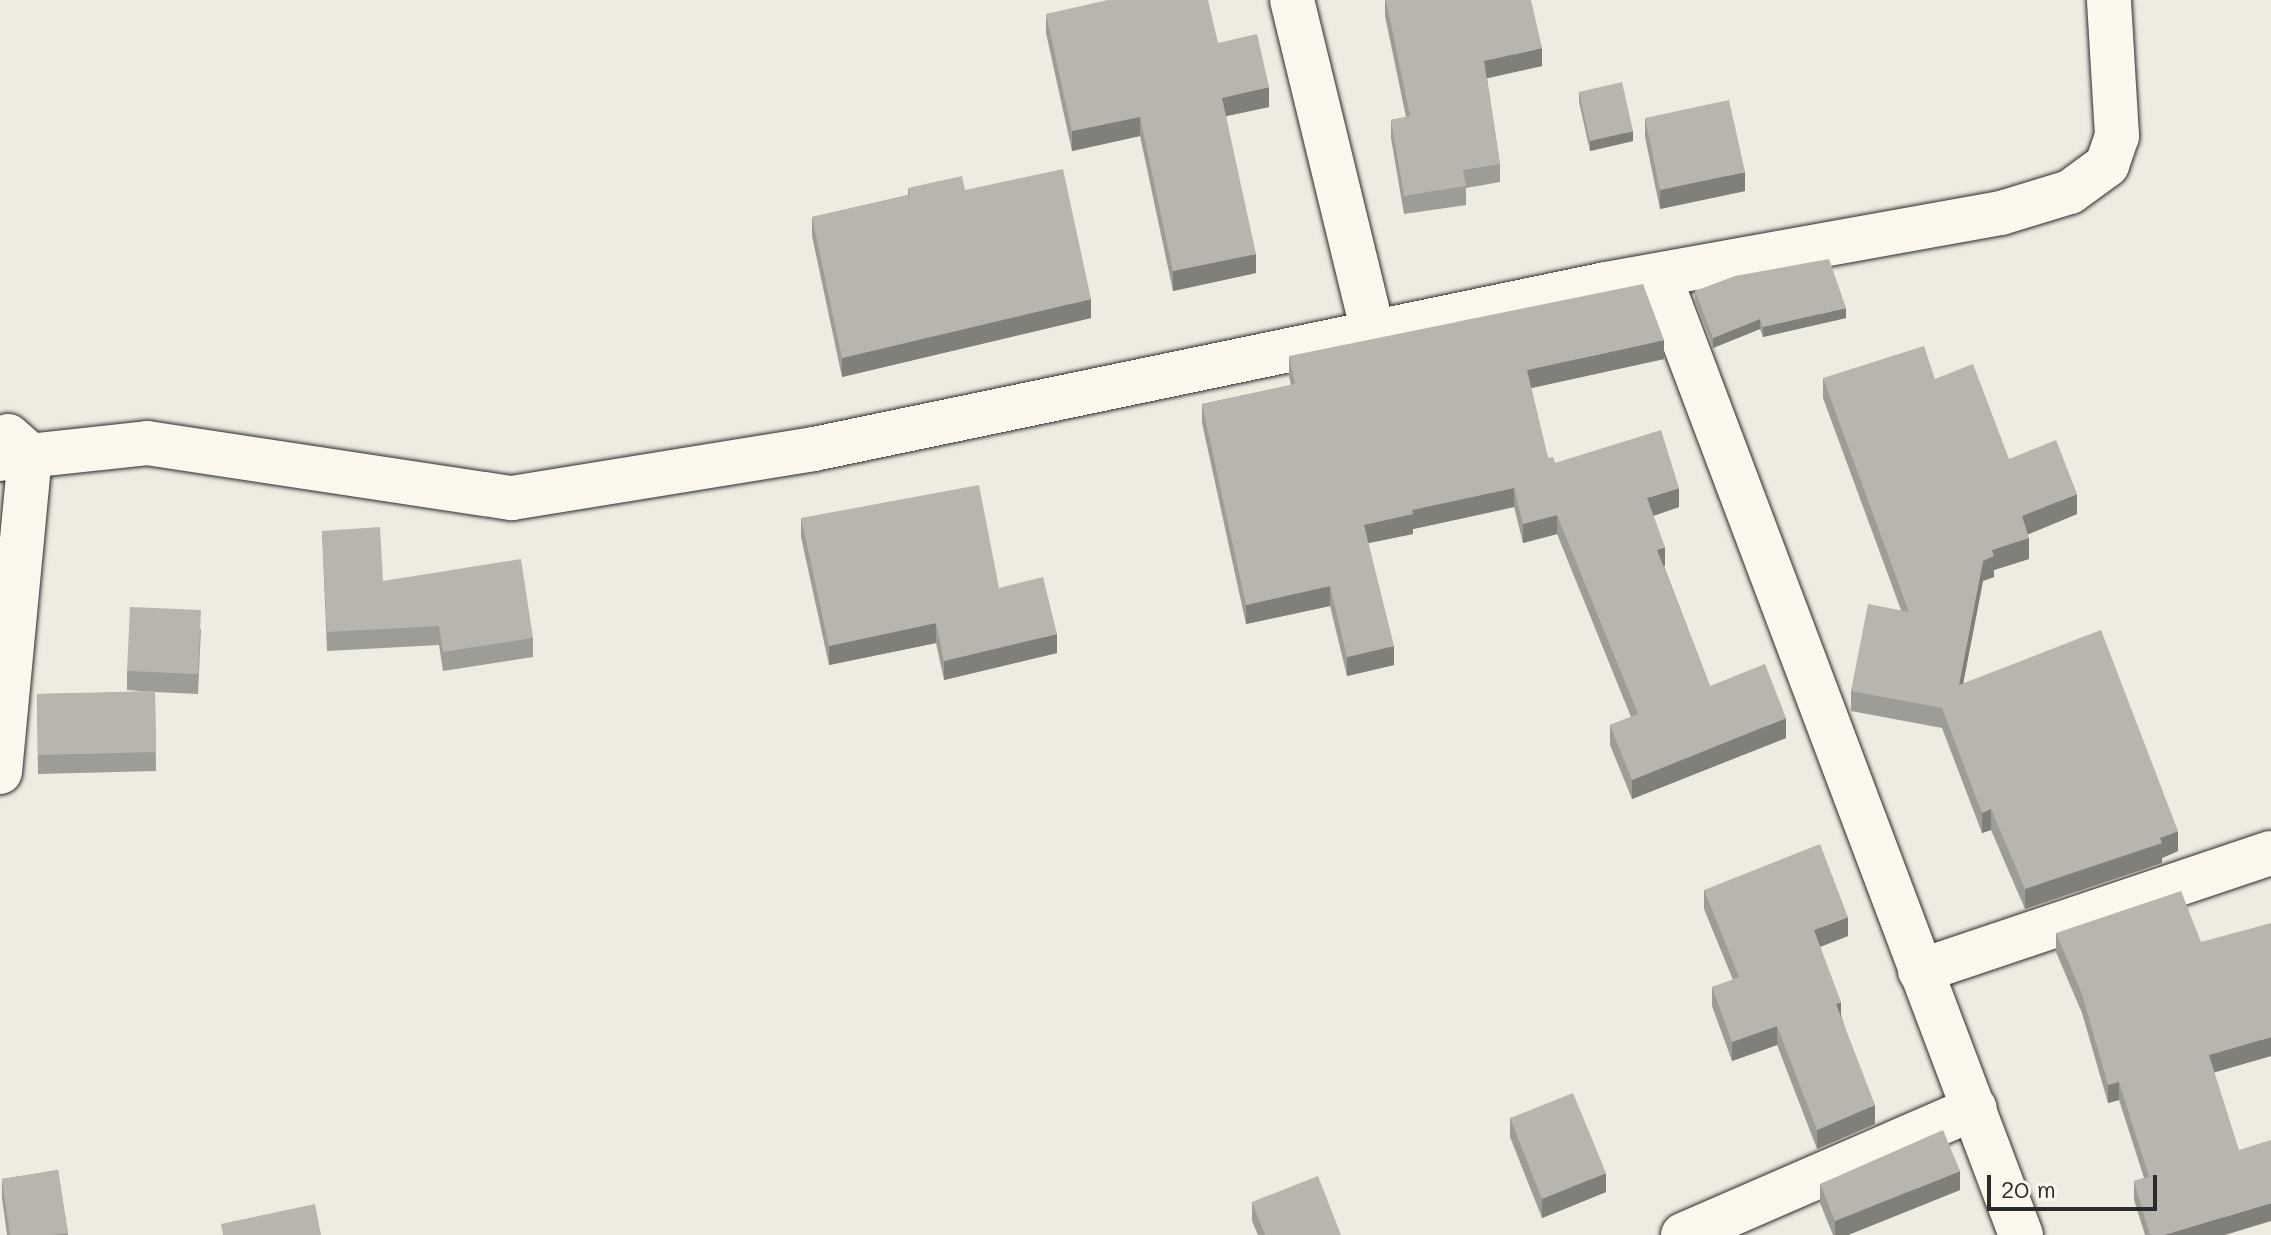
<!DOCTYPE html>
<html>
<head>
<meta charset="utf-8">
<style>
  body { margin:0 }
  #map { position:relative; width:2271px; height:1235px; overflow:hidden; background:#eeebe0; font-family:Mali,sans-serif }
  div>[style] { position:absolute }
  .roads { filter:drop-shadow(0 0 2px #2b2b2b) drop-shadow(0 0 2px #2b2b2b) }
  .minor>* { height:44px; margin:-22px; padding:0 22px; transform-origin:22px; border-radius:22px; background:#fbf7ec }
  .wall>* { inset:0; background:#9e9c96 }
  .shaded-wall>* { inset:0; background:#817f7a }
  .building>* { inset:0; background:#b8b5ae }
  span { translate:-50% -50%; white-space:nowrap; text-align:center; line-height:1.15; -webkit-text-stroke:6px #fbf7ec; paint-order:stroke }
  .scale { position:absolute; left:1987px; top:1175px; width:170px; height:36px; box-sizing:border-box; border:4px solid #2b2b2b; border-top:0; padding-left:10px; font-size:24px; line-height:28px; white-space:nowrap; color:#2b2b2b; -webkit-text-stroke:6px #fbf7ec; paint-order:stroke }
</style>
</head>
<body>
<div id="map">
  <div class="roads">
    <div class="minor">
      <i style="left:1292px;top:0;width:343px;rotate:76.3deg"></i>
      <i style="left:1659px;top:275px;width:1026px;rotate:69.34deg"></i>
      <i style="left:0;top:459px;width:148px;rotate:-6.2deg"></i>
      <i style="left:147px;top:443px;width:369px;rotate:8.6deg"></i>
      <i style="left:512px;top:498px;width:306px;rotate:-9.2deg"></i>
      <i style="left:814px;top:449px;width:809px;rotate:-11.77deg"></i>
      <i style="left:1606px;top:284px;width:401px;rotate:-10.2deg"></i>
      <i style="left:2001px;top:213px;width:72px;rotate:-16.9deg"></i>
      <i style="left:2070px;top:192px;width:46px;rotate:-36.1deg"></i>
      <i style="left:2107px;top:165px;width:31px;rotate:-71deg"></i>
      <i style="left:2117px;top:136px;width:136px;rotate:-93.4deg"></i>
      <i style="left:0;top:772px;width:318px;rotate:-84.6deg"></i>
      <i style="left:30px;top:455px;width:29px;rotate:-139deg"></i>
      <i style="left:1920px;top:971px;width:370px;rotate:-18.6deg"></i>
      <i style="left:1683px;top:1235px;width:318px;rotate:-23.5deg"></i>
    </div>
  </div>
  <div class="wall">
    <i style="clip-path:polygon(1385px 0,1542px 66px,1487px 78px,1500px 164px,1500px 182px,1466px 188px,1466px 205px,1404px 214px,1391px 138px,1391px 120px,1406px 117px,1385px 16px)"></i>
    <i style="clip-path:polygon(1046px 14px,1218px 43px,1269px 107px,1226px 116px,1256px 273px,1173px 291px,1140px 136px,1072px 151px,1046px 33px)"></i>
    <i style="clip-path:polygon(1579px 92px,1633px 141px,1590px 151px,1579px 102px)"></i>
    <i style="clip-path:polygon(1645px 118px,1745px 191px,1660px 209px,1645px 137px)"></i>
    <i style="clip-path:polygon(908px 188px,1091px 318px,842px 377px,812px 236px,812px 217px,908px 195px)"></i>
    <i style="clip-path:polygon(1695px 291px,1846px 318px,1763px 337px,1760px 329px,1713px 348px,1695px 301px)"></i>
    <i style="clip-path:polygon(1289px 356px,1664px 359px,1531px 388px,1548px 458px,1555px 463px,1679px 507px,1653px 516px,1664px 566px,1710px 686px,1786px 738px,1632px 799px,1610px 745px,1610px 725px,1631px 717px,1557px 534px,1523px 543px,1514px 507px,1413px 529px,1413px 534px,1368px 543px,1394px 665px,1347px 676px,1330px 606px,1246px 624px,1202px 423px,1202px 404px,1291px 385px,1289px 376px)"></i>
    <i style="clip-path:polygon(1823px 378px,1935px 379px,2009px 459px,2077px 514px,2028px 534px,2029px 559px,1994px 570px,1994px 577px,1983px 581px,1963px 683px,2178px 851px,2162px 858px,2162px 863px,2025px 909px,1991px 830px,1982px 833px,1942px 728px,1851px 711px,1851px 691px,1901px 610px,1823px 398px)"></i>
    <i style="clip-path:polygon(801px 518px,999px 588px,1057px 653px,944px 680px,936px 643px,829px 665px,801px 537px)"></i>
    <i style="clip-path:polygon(322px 531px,383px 581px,533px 638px,533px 657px,443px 671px,439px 645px,327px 651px)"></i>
    <i style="clip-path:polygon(201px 629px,198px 694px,155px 692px,156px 771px,38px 774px,37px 694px,152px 692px,127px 690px,127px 671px)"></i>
    <i style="clip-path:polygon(1704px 890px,1848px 936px,1820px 947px,1875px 1124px,1817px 1149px,1777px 1045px,1732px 1061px,1712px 1006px,1712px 987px,1733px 980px,1704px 909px)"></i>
    <i style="clip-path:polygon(2056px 933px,2201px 942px,2271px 1056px,2214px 1072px,2225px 1235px,2145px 1235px,2134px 1200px,2134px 1181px,2144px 1178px,2119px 1100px,2108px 1103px,2082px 1013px,2056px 952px)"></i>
    <i style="clip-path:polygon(1510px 1118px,1606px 1192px,1542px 1218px,1510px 1137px)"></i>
    <i style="clip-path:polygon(58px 1170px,68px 1235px,7px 1235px,2px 1198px,2px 1179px)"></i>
    <i style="clip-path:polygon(1820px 1184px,1960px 1190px,1848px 1235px,1833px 1235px,1820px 1203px)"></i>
    <i style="clip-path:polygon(1252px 1202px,1341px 1235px,1258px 1235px,1252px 1221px)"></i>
  </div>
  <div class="shaded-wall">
    <i style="clip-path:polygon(1542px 48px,1542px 66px,1484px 79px,1484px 61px)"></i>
    <i style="clip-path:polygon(1269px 87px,1269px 107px,1222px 117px,1222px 98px)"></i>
    <i style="clip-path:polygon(1140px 117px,1140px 136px,1072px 151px,1072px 131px)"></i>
    <i style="clip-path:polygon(1633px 131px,1633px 141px,1590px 151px,1590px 141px)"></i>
    <i style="clip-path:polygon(1745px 172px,1745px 191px,1660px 209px,1660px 190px)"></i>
    <i style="clip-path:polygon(1256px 254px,1256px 273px,1173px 291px,1173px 271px)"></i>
    <i style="clip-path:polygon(1091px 299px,1091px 318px,842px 377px,842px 358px)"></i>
    <i style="clip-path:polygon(1846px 308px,1846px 318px,1763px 337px,1763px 327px)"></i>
    <i style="clip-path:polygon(1760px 319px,1760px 329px,1713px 348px,1713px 338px)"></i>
    <i style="clip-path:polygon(1664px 340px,1664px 359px,1527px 389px,1527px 370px)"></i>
    <i style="clip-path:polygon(1514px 488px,1514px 507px,1413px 529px,1413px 534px,1364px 544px,1364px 525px,1412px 510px)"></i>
    <i style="clip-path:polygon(1679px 488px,1679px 507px,1647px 518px,1647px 498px)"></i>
    <i style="clip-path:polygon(2077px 494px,2077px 514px,2022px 537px,2022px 516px)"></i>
    <i style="clip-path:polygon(1557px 515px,1557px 534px,1523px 543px,1523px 524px)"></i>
    <i style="clip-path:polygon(2029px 538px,2029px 559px,1994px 570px,1994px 577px,1983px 581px,1959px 705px,1959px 685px,1983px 561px,1992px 550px)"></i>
    <i style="clip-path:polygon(1665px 547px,1665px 566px,1657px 569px,1657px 550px)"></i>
    <i style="clip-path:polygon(1330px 586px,1330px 606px,1246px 624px,1246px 605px)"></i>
    <i style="clip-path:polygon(936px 623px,936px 643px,829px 665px,829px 646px)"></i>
    <i style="clip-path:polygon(1057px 634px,1057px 653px,944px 680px,944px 661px)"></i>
    <i style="clip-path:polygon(1394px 646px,1394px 665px,1347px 676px,1347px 657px)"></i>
    <i style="clip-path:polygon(1786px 718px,1786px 738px,1632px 799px,1632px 780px)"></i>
    <i style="clip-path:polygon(1991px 809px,1991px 830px,1982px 833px,1982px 813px)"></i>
    <i style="clip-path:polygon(2178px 831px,2178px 851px,2162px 858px,2162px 863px,2025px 909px,2025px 889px)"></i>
    <i style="clip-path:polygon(1848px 917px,1848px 936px,1814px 949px,1814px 930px)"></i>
    <i style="clip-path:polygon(1841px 1002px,1841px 1022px,1836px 1004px)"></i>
    <i style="clip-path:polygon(1777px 1026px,1777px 1045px,1732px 1061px,1732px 1042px)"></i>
    <i style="clip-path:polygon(2271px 1037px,2271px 1056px,2209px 1074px,2209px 1055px)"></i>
    <i style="clip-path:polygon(2119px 1082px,2119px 1100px,2108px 1103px,2108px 1085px)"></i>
    <i style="clip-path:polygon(1875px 1105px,1875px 1124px,1817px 1149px,1817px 1130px)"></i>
    <i style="clip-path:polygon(1960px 1171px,1960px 1190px,1848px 1235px,1835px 1235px,1835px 1221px)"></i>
    <i style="clip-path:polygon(1606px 1173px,1606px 1192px,1542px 1218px,1542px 1199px)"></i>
    <i style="clip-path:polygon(2271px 1203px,2271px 1221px,2225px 1235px,2164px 1235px)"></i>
  </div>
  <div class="building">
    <i style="clip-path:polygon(1108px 0,1208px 0,1218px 43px,1257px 34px,1269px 87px,1222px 98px,1256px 254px,1173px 271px,1140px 117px,1072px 131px,1046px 14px)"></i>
    <i style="clip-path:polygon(1386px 0,1531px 0,1542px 48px,1484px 61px,1500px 164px,1463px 170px,1466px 186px,1404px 196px,1391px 120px,1410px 116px)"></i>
    <i style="clip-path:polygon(1622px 82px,1633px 131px,1590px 141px,1579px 92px)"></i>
    <i style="clip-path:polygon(1729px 100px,1745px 172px,1660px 190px,1645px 118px)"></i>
    <i style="clip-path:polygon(1063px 169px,1091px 299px,842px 358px,812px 217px,910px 195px,908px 188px,962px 176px,965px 190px)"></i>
    <i style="clip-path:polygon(1829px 259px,1846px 308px,1763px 327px,1760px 319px,1713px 338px,1695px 291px,1735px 276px)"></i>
    <i style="clip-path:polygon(1643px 284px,1664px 340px,1527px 370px,1548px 458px,1553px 457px,1555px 463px,1661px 430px,1679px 488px,1647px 498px,1665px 547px,1657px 550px,1710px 686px,1765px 664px,1786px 718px,1632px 780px,1610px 725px,1638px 714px,1557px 515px,1523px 524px,1514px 488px,1412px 510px,1413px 514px,1364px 525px,1394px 646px,1347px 657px,1330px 586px,1246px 605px,1202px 404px,1295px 384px,1289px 356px)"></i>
    <i style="clip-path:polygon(1924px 346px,1935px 379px,1973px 364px,2009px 459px,2056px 440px,2077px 494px,2022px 516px,2029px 538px,1992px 550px,1994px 556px,1983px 561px,1959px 685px,2101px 630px,2178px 831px,2160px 838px,2162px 843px,2025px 889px,1991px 809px,1982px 813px,1942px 708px,1851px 691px,1868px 604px,1909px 612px,1823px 378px)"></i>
    <i style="clip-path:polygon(979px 485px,999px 588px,1043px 577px,1057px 634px,944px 661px,936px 623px,829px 646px,801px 518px)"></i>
    <i style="clip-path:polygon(380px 527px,383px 581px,521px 559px,533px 638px,443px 652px,439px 626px,327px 632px,322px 531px)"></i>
    <i style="clip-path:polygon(130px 607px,201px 610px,198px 674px,127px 671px)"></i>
    <i style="clip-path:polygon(155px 691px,156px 752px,38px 755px,37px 694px)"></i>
    <i style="clip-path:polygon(1820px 844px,1848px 917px,1814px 930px,1841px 1002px,1836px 1004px,1875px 1105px,1817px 1130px,1777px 1026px,1732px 1042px,1712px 987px,1739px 977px,1704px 890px)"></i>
    <i style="clip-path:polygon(2181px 891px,2201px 942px,2271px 923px,2271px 1037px,2209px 1055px,2239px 1150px,2271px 1140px,2271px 1203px,2164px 1235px,2150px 1235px,2134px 1181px,2149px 1177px,2119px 1082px,2108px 1085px,2082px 994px,2056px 933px)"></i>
    <i style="clip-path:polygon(1573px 1093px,1606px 1173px,1542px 1199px,1510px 1118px)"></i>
    <i style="clip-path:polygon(1943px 1130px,1960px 1171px,1835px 1221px,1820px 1184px)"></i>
    <i style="clip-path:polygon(58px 1170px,68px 1233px,52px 1235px,10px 1235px,2px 1179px)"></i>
    <i style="clip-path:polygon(1318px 1176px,1341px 1235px,1265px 1235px,1252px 1202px)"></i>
    <i style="clip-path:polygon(315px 1204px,321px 1235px,223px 1235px,221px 1224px)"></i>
  </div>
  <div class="scale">20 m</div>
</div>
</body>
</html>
